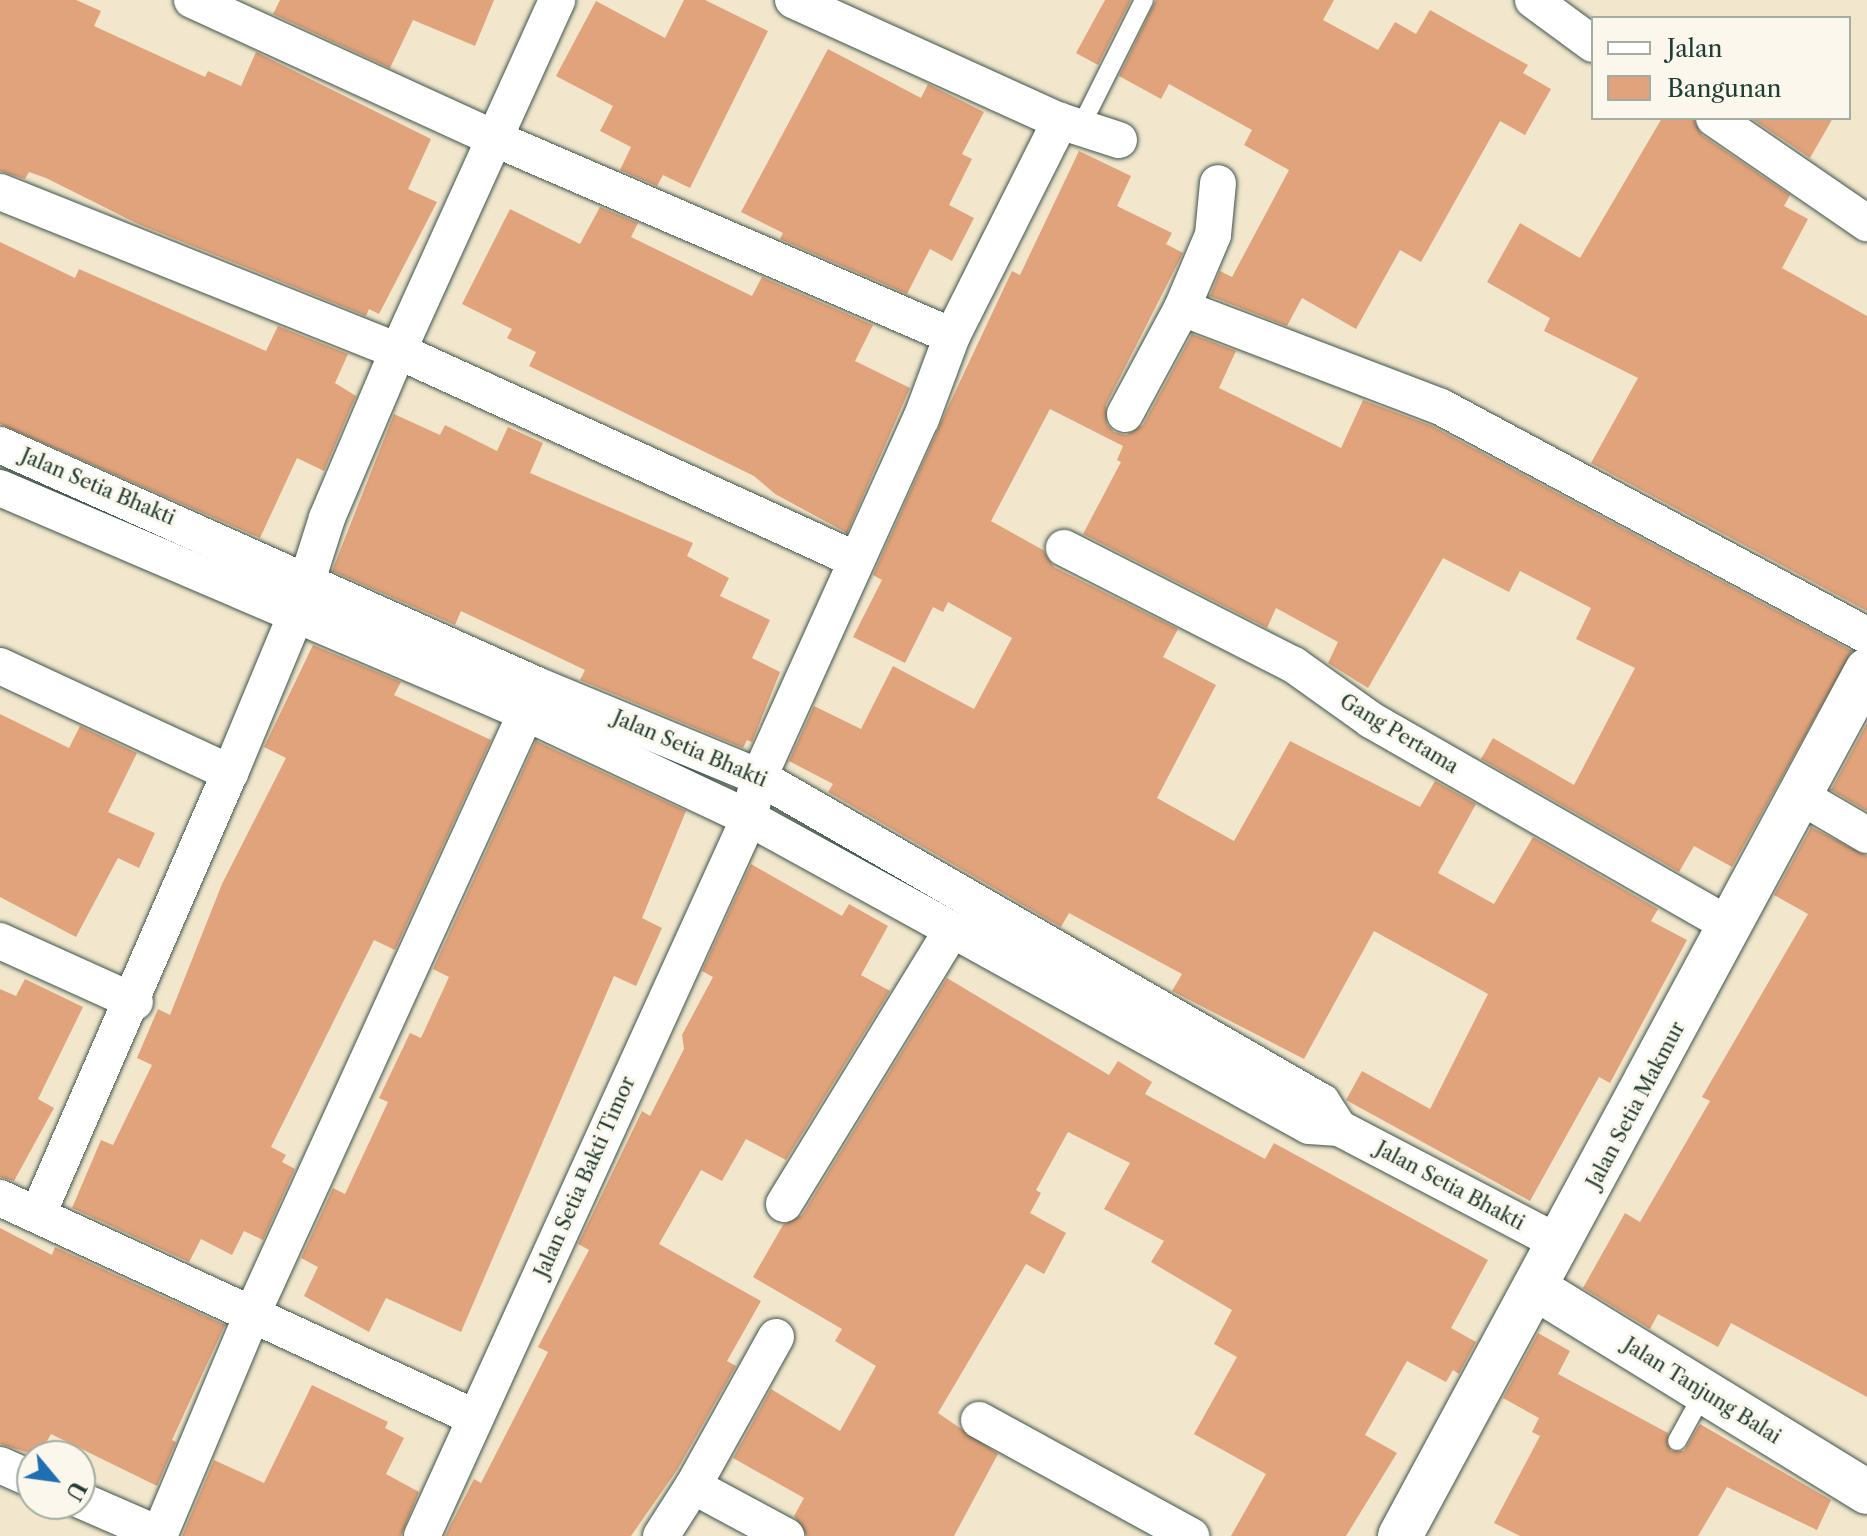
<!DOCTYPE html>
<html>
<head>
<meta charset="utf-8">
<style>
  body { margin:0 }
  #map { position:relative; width:1867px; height:1536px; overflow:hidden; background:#f2e7cd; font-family:"Libre Caslon Text",serif }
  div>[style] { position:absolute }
  .building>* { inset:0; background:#e1a37b }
  .roads { filter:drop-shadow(0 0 2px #3f564b) drop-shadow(0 0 2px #3f564b) }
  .service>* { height:18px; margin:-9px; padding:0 9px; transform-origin:9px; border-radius:9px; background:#fff }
  .minor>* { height:36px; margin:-18px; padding:0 18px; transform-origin:18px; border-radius:18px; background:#fff }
  .tertiary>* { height:44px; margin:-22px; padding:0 22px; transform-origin:22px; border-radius:22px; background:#fff }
  .secondary>* { height:44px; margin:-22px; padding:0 22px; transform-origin:22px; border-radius:22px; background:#fff }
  span { translate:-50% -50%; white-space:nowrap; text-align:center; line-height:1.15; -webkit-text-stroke:6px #fbf7ec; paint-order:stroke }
  .street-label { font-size:20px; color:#1f3d34 }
  .legend { position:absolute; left:1591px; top:16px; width:260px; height:104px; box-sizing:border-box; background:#fbf7ec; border:2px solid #a3ada2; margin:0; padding:10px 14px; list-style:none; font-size:24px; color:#1f3d34 }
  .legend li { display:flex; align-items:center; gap:16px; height:40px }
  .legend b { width:40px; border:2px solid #a3ada2 }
  .north { position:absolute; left:16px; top:1440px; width:80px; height:80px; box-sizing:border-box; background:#fbf7ec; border:2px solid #a3ada2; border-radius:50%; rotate:119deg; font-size:22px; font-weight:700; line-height:32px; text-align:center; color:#1f3d34 }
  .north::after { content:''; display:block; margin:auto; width:28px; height:36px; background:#1f6fb2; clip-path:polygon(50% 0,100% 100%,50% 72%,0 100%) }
</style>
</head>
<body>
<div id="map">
  <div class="building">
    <i style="clip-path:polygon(0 0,76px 0,101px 11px,94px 26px,205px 77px,208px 71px,241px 86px,256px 52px,431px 139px,408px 189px,437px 202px,379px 314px,369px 309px,366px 316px,138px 224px,46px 178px,29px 172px,25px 179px,0 171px)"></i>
    <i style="clip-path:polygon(280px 0,494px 0,475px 46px,413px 20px,390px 68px,273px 14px)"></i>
    <i style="clip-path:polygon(684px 0,705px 0,768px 31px,690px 188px,663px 175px,657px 186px,620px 170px,631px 147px,600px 131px,613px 106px,556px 76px,596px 1px,665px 38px)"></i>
    <i style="clip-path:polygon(1105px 0,1131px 0,1098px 65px,1076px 53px)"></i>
    <i style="clip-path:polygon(1156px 0,1334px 0,1323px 20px,1378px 50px,1395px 22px,1416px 34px,1430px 10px,1528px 65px,1523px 73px,1551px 89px,1525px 135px,1500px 121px,1421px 262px,1400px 250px,1356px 329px,1302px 298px,1287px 326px,1210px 296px,1220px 271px,1232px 277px,1289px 170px,1244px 145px,1252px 130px,1169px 84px,1161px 99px,1119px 76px)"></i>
    <i style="clip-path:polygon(828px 49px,921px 98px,928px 84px,984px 112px,962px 154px,972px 159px,949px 205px,974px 218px,952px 261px,930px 249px,907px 294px,780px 239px,783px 233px,741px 212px)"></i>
    <i style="clip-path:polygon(1662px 118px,1693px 118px,1702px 135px,1790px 195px,1784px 206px,1808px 219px,1782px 268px,1867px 316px,1867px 611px,1591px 463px,1638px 378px,1544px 331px,1550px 318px,1487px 282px,1520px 223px,1580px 258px)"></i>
    <i style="clip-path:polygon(1751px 118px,1833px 118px,1810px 158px)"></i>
    <i style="clip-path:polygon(1079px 151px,1131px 176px,1117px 206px,1172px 233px,1166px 244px,1183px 253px,1106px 405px,1107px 424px,1114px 432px,1126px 435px,1143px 425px,1192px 334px,1236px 351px,1219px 388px,1341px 448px,1363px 400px,1432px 426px,1852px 651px,1732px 867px,1694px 846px,1679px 872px,1481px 759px,1493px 738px,1574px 785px,1635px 668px,1576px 639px,1591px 608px,1520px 571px,1509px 592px,1443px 558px,1368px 688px,1328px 663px,1338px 642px,1276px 608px,1267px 628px,1083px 534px,1121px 462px,1117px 460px,1123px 446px,1050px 409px,991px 521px,1043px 550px,1054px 567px,1178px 629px,1163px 657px,1216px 685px,1157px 798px,1234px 841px,1290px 741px,1420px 807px,1435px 781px,1476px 804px,1438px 873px,1494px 904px,1533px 837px,1658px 909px,1651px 921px,1687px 940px,1610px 1083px,1599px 1077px,1530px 1201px,1346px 1100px,1362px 1071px,1430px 1109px,1488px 994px,1374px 931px,1304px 1059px,1172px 991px,1182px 974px,1069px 913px,1061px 927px,828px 792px,833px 784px,789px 761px,814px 706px,861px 729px,893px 666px,974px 709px,1012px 638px,948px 602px,943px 612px,933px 607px,905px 663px,853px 637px,882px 580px,873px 575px,948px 407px,1012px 271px,1020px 275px)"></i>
    <i style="clip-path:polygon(600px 207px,638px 223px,631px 237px,752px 296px,762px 277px,873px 325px,855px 361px,910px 388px,847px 533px,775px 494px,754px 476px,529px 366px,536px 352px,507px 338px,512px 329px,462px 304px,510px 209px,580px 244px)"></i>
    <i style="clip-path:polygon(0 242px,75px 278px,79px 269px,266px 351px,278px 326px,348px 354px,335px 383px,356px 396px,324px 471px,297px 458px,260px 538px,0 424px)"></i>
    <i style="clip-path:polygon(394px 414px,440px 435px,445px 425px,497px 451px,508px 427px,543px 443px,530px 473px,693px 543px,687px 556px,729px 578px,720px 596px,770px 620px,752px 658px,780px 672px,752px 742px,747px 740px,743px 748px,580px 680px,585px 670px,461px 611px,455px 625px,332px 571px)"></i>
    <i style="clip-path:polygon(313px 645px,401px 682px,394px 695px,491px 740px,395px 950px,374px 940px,271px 1147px,286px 1155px,282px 1162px,295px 1169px,263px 1240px,244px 1231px,232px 1255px,201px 1239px,189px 1262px,72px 1208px,101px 1140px,113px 1145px,152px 1065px,137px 1058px,158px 1009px,170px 1015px,222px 884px,286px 758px,264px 747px)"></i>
    <i style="clip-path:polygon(0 714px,69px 748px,80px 726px,137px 753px,108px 812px,155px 833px,139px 868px,118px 858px,76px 937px,0 897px)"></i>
    <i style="clip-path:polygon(1867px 723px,1867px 811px,1831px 790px)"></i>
    <i style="clip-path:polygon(536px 741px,686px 811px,642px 918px,662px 928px,636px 986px,614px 976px,461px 1332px,386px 1298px,369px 1332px,304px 1296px,318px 1267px,301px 1258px,333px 1188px,345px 1194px,388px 1102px,379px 1098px,410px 1033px,421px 1038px,449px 977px,433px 969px)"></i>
    <i style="clip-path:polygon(1811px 827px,1867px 856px,1867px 1397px,1731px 1323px,1718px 1347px,1658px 1314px,1650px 1329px,1583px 1288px,1625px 1213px,1640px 1222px,1710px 1101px,1702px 1097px,1808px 914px,1774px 895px)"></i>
    <i style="clip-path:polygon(751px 864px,842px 916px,849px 904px,888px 926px,861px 975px,890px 991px,786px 1160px,746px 1139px,722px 1181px,701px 1170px,659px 1244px,761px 1301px,727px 1361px,736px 1366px,677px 1470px,631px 1536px,445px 1536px,474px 1479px,481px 1483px,548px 1352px,538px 1347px,589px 1250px,578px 1244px,642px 1111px,650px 1116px,684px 1049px,682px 1035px,713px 977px,702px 971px)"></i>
    <i style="clip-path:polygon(947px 978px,1109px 1075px,1118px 1061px,1152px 1082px,1145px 1094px,1265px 1159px,1274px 1143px,1488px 1260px,1451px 1328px,1476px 1342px,1459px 1374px,1453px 1370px,1446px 1382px,1407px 1361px,1365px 1435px,1397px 1453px,1346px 1536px,1231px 1536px,1266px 1474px,1194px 1434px,1237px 1357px,1214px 1344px,1232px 1310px,1151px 1262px,1164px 1241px,1104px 1209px,1130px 1163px,1068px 1132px,1036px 1190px,1041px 1193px,1030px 1213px,1066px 1233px,1044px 1274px,1026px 1264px,938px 1413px,998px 1454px,954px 1536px,807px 1536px,794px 1516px,804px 1498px,733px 1458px,771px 1389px,840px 1431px,876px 1366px,835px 1341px,842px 1329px,753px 1277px,783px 1225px,802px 1215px)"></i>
    <i style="clip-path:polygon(25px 979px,83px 1007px,38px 1099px,54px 1108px,14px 1181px,0 1177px,0 989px,16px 996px)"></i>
    <i style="clip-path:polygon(0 1228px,52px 1255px,55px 1247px,225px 1325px,172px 1440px,176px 1442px,157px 1486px,51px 1434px,39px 1456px,0 1444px)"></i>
    <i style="clip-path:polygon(1538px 1333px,1570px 1351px,1558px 1374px,1668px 1433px,1671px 1451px,1684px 1451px,1700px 1424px,1831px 1500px,1817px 1530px,1727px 1487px,1698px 1536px,1520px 1536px,1494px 1523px,1540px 1436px,1532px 1432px,1539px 1418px,1503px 1398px)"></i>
    <i style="clip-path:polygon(312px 1385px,388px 1422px,385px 1428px,404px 1438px,386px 1474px,419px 1492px,401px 1536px,182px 1536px,214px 1460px,264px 1483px)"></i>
  </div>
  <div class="roads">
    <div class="service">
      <i style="left:1080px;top:128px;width:143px;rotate:-63.4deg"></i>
      <i style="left:1677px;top:1441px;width:56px;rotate:-61.1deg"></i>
    </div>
    <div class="minor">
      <i style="left:192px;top:0;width:329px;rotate:24.6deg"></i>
      <i style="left:491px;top:137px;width:502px;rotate:23.35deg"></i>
      <i style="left:793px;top:0;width:293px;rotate:24.4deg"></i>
      <i style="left:1060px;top:121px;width:62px;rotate:17.9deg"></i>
      <i style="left:1533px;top:0;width:74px;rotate:36.3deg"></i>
      <i style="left:1714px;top:118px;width:186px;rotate:34.5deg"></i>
      <i style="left:0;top:192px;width:429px;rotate:21.8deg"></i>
      <i style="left:398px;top:351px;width:501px;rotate:24.52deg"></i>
      <i style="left:1182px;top:308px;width:277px;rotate:20.9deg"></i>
      <i style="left:1441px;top:407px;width:483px;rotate:28.2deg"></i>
      <i style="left:1125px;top:414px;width:120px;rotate:-61.7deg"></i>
      <i style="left:1182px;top:308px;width:79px;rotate:-67deg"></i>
      <i style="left:1213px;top:235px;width:52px;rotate:-84.5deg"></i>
      <i style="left:0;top:445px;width:590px;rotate:24.09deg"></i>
      <i style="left:539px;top:686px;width:238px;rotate:22.5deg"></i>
      <i style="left:759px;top:777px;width:650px;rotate:30deg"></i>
      <i style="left:1322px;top:1102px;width:31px;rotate:57deg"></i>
      <i style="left:0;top:488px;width:570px;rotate:23.15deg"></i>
      <i style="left:524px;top:712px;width:249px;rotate:25.2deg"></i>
      <i style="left:749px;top:818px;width:639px;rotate:28.81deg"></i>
      <i style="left:1309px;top:1126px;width:30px;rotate:4deg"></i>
      <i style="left:1339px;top:1128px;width:250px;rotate:27.6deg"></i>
      <i style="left:1064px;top:548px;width:258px;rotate:27deg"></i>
      <i style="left:1294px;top:665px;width:95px;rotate:35.5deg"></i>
      <i style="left:1371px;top:720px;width:415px;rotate:29.8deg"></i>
      <i style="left:0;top:666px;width:254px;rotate:24.9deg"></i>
      <i style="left:1802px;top:797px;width:75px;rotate:30.3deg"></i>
      <i style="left:0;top:941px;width:148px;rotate:24.3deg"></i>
      <i style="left:0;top:1198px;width:524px;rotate:24.81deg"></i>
      <i style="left:784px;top:1204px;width:320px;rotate:-58.5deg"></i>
      <i style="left:38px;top:1214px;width:481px;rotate:-66.5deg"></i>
      <i style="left:230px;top:773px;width:174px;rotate:-67.4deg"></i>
      <i style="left:297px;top:612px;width:99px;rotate:-72.3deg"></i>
      <i style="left:327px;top:518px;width:181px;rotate:-67deg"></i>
      <i style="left:398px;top:351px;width:385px;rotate:-65.6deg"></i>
      <i style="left:776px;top:1337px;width:171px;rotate:119.1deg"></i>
      <i style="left:693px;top:1486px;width:106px;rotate:28.3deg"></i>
      <i style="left:979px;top:1420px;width:242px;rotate:28.7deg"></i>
      <i style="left:0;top:1465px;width:35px;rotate:24deg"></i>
      <i style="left:80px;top:1500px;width:87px;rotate:23.6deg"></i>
      <i style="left:159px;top:1536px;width:243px;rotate:-67.2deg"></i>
      <i style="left:253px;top:1312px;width:682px;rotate:-65.5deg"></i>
      <i style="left:422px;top:1536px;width:789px;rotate:-65.51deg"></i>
      <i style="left:749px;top:818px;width:42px;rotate:-76.3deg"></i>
      <i style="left:759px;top:777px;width:393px;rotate:-65.7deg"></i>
      <i style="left:921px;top:419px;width:89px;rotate:-69.5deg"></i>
      <i style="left:952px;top:336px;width:241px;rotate:-63.3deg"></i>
      <i style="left:661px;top:1536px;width:59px;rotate:-57.4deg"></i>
    </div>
    <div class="tertiary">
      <i style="left:1537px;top:1289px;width:387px;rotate:31.6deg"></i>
    </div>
    <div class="secondary">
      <i style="left:1400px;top:1536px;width:984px;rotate:-61.66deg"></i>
    </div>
  </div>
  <div class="street-label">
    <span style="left:98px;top:487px;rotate:23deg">Jalan Setia Bhakti</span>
    <span style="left:1399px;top:734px;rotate:31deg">Gang Pertama</span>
    <span style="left:690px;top:749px;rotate:23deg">Jalan Setia Bhakti</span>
    <span style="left:1636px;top:1105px;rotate:-62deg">Jalan Setia Makmur</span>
    <span style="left:585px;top:1177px;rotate:-66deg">Jalan Setia Bakti Timor</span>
    <span style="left:1450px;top:1186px;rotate:28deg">Jalan Setia Bhakti</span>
    <span style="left:1702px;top:1391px;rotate:32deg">Jalan Tanjung Balai</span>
  </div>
  <ul class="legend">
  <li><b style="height:10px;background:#fff"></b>Jalan</li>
  <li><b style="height:22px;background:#e1a37b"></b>Bangunan</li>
  </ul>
  <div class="north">U</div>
</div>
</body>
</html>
